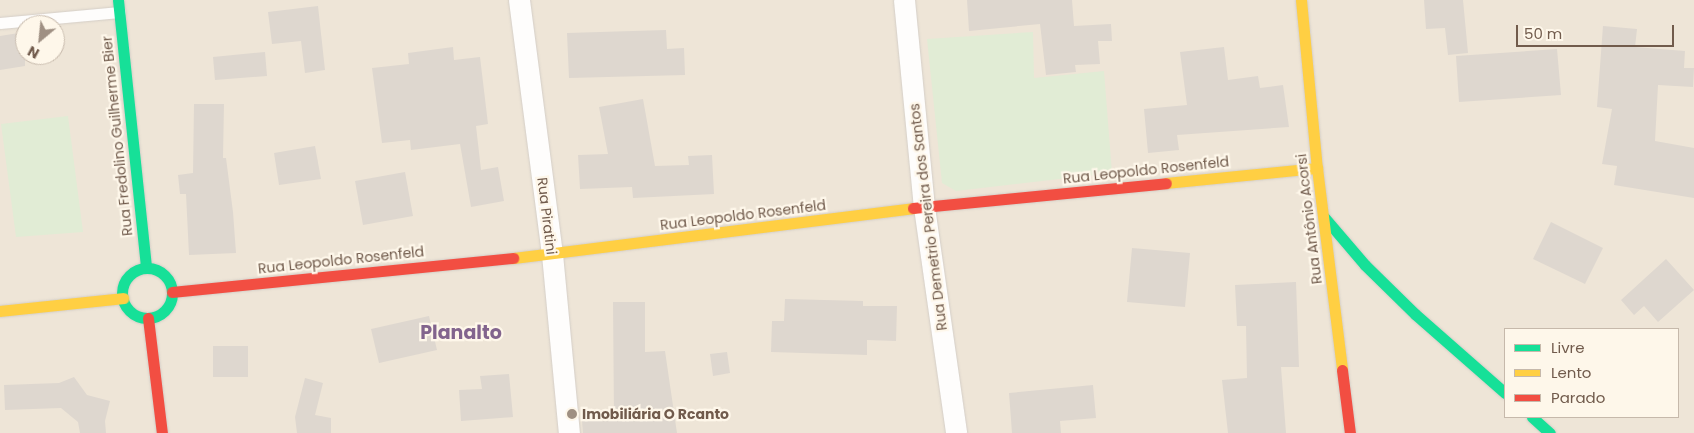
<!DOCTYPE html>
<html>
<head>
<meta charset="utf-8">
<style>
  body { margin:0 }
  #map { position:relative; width:1694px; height:433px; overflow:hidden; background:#f5f1e9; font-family:Poppins,sans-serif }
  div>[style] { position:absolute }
  .residential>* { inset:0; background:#eee5d7 }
  .green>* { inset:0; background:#e1ecd5 }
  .building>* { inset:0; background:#ded7cf }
  .roads { filter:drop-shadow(0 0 1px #d4cec7) drop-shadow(0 0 1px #d4cec7) }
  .lane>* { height:11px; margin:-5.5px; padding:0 5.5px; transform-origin:5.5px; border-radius:5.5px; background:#fefdfc }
  .street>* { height:21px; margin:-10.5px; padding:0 10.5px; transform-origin:10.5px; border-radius:10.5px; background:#fefdfc }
  .fast>* { height:11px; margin:-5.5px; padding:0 5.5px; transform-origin:5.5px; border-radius:5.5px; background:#16e098 }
  .fast>.ring { margin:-5.5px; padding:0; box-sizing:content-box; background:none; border:11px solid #16e098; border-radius:50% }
  .slow>* { height:11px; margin:-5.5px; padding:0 5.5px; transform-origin:5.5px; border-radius:5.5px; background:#ffcf43 }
  .jam>* { height:11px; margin:-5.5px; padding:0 5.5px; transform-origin:5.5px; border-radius:5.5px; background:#f24e42 }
  .dots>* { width:14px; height:14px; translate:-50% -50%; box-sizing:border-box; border:2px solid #fef7ea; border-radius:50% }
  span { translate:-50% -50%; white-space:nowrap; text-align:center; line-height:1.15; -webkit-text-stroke:4.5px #fef7ea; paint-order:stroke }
  .street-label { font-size:14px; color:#715b4c }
  .poi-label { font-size:14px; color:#715b4c; font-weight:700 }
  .left { translate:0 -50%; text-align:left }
  .district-label { font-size:19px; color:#82648d; font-weight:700 }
  .legend { position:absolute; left:1504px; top:328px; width:175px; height:90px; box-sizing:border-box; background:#fef7ea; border:1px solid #c6b9ab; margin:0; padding:6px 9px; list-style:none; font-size:15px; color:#715b4c }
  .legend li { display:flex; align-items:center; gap:10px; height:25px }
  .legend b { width:25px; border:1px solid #c6b9ab }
  .north { position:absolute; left:15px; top:15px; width:50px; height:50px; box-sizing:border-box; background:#fef7ea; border:1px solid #c6b9ab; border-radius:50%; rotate:208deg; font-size:14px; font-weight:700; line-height:20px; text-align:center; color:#715b4c }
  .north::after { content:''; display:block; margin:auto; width:18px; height:22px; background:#9f9083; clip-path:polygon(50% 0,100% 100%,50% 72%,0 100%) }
  .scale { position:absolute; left:1516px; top:25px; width:158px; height:22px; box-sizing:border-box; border:2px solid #715b4c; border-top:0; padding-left:6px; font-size:15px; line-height:18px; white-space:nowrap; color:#715b4c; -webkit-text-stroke:4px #fef7ea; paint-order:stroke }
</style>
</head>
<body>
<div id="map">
  <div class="residential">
    <i style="clip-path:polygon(evenodd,0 0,1694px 0,1694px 433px,0 433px,0 0,25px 25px,55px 25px,55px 55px,25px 55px,25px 25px,0 0,1505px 329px,1678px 329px,1678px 417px,1505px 417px,1505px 329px)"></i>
  </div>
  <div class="green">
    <i style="clip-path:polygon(1033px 32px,1034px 78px,1104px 71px,1112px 173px,956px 191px,942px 183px,927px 39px)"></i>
    <i style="clip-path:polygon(68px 116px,83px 232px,16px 237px,1px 124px)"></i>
  </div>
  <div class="building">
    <i style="clip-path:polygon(967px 0,1072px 0,1074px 26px,1111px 24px,1112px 41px,1098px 41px,1100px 64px,1075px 65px,1076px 72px,1046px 75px,1040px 24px,969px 31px)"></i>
    <i style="clip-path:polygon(1424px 0,1463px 0,1468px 53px,1448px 55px,1445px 28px,1426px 29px)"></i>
    <i style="clip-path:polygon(318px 6px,325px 70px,305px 73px,301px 41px,272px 44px,268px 12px)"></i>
    <i style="clip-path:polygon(1603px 26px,1637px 29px,1635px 47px,1685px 51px,1684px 68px,1694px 68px,1693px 87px,1658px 85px,1655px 141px,1694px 148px,1694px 198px,1614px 185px,1617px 166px,1602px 164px,1612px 109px,1597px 107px)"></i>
    <i style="clip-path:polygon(666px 30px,667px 49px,684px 48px,685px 75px,569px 78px,567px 33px)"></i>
    <i style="clip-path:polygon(25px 32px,25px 66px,0 70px,0 36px)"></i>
    <i style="clip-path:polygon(453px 47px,454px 60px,480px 57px,488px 124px,476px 126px,481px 170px,498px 167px,504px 201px,471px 207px,460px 144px,411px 150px,410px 140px,382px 143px,372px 68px,409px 64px,408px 53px)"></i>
    <i style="clip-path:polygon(1224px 47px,1228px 80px,1258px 76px,1260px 88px,1283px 85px,1289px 127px,1177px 135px,1179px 150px,1148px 153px,1144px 109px,1187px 105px,1180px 52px)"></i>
    <i style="clip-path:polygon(1557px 49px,1561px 95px,1459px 102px,1456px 56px)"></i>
    <i style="clip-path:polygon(265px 52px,267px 76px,215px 80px,213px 57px)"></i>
    <i style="clip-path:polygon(643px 99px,655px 166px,689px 165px,688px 156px,712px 155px,714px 194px,633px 198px,632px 187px,580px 189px,578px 155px,608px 154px,599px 107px)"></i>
    <i style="clip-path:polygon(194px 104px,224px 104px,223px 158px,226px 158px,233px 212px,236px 253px,189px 255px,186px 194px,180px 194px,178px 175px,193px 173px)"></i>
    <i style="clip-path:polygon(315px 146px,321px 179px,279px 185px,274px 153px)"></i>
    <i style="clip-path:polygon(405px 172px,413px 216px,363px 225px,355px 181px)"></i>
    <i style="clip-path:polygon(1551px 222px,1603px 248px,1585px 284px,1533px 259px)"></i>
    <i style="clip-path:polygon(1132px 248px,1190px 253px,1185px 307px,1127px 302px)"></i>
    <i style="clip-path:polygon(1666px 259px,1694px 290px,1658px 322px,1644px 306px,1634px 315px,1621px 300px)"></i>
    <i style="clip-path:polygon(1296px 282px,1299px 367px,1281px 367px,1286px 433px,1228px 433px,1222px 380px,1247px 378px,1246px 326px,1237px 326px,1235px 285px)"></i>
    <i style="clip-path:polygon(785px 299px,863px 301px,863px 306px,897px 306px,896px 341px,867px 340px,867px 355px,771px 352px,772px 321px,784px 321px)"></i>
    <i style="clip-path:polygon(613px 302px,645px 302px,645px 352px,665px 351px,677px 433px,583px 433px,582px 421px,614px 418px)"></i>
    <i style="clip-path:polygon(429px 316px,437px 350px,379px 363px,371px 329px)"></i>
    <i style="clip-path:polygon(213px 346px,248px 346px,248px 377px,213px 377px)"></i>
    <i style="clip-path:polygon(727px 352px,730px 373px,713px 376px,710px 354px)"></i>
    <i style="clip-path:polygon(509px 374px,513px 417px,461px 421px,459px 390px,482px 389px,480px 376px)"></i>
    <i style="clip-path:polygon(74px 377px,87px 395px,110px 401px,105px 421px,106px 433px,80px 433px,78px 422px,61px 408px,5px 410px,4px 385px,59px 383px)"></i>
    <i style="clip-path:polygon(305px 378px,323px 383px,315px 415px,331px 418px,331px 433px,297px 433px,295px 417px)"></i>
    <i style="clip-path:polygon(1093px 385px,1096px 418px,1060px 421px,1061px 433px,1012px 433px,1009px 393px)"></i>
  </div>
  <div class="roads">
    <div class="lane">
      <i style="left:0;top:23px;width:120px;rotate:-5.3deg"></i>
    </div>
    <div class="street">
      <i style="left:519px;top:0;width:256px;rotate:82.6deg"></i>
      <i style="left:552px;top:254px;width:180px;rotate:84.6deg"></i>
      <i style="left:904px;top:0;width:208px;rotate:84.5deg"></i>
      <i style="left:924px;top:207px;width:228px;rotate:81.9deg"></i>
    </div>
    <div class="fast">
      <i style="left:118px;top:0;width:269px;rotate:84deg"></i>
      <i style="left:1324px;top:217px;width:63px;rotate:49.5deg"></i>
      <i style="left:1365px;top:265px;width:70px;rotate:44.4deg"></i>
      <i style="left:1415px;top:314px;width:120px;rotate:41.3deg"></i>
      <i class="ring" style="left:122px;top:268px;width:39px;height:39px"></i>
      <i style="left:1532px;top:417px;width:24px;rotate:42deg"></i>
    </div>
    <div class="slow">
      <i style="left:1301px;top:0;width:169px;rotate:84.6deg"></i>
      <i style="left:1317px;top:168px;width:204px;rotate:82.9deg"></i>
      <i style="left:1166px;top:183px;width:152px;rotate:-5.7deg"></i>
      <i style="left:513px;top:258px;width:403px;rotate:-7.1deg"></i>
      <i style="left:0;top:311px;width:124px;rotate:-6deg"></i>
    </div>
    <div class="jam">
      <i style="left:913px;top:208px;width:254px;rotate:-5.6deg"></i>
      <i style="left:172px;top:292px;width:343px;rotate:-5.7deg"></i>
      <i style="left:148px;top:318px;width:116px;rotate:83.1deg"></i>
      <i style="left:1342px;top:370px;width:64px;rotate:82.8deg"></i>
    </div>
  </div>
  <div class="dots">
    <i style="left:572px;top:414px;background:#9f9083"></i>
  </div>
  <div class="street-label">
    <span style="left:117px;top:136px;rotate:-96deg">Rua Fredolino Guilherme Bier</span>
    <span style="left:1146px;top:170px;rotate:-6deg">Rua Leopoldo Rosenfeld</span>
    <span style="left:743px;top:215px;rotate:-7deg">Rua Leopoldo Rosenfeld</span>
    <span style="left:547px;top:216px;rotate:83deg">Rua Piratini</span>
    <span style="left:928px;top:217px;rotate:-97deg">Rua Demetrio Pereira dos Santos</span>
    <span style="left:1309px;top:219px;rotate:-97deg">Rua Antônio Acorsi</span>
    <span style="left:341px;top:260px;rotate:-6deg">Rua Leopoldo Rosenfeld</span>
  </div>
  <div class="poi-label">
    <span class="left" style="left:582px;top:414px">Imobiliária O Rcanto</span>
  </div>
  <div class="district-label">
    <span style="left:461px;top:333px">Planalto</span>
  </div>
  <ul class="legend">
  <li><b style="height:6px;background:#16e098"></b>Livre</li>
  <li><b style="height:6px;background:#ffcf43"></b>Lento</li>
  <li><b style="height:6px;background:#f24e42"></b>Parado</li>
  </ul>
  <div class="north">N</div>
  <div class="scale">50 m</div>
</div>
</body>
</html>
